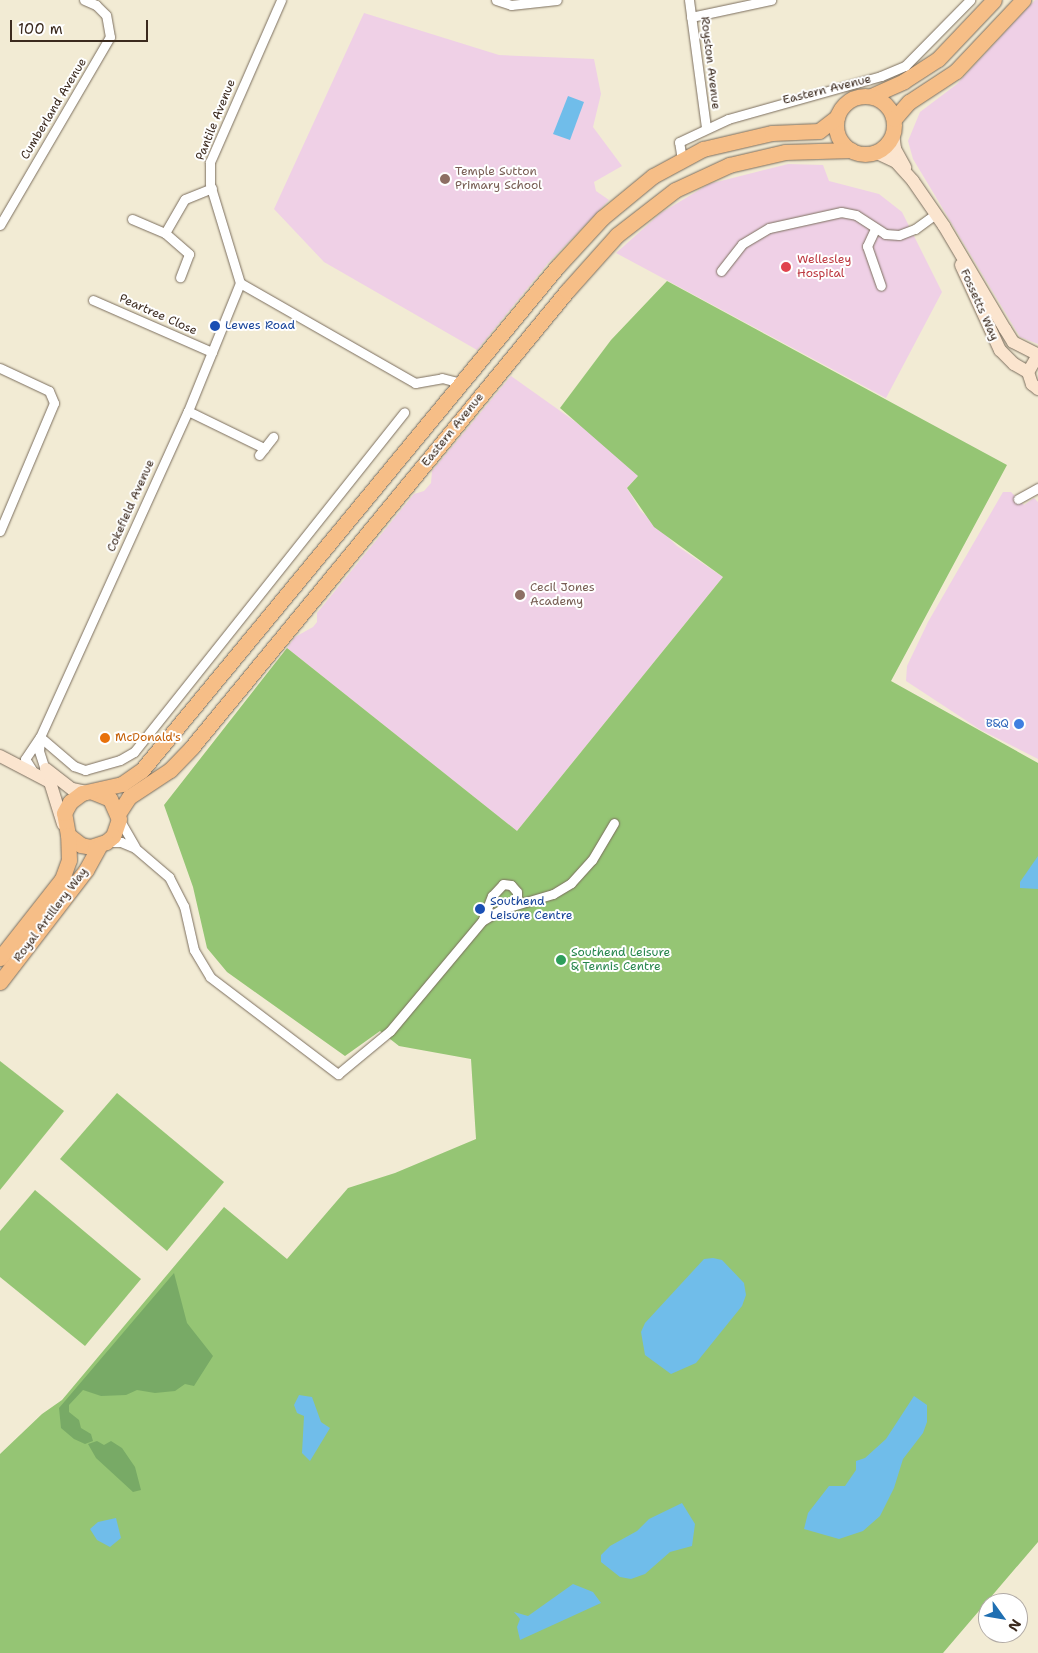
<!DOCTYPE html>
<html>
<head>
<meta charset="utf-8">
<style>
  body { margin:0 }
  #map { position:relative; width:1038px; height:1653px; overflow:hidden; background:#f2ebd4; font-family:"Shantell Sans",sans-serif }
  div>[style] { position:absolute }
  .built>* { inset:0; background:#efd0e6 }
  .green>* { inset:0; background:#95c574 }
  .forest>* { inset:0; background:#78aa66 }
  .water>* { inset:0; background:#70bdea }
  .roads { filter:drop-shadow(0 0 1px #7b6e5e) drop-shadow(0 0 1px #7b6e5e) }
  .street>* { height:9px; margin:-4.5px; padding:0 4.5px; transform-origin:4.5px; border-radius:4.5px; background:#fff }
  .secondary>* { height:12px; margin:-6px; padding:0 6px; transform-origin:6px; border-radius:6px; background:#fbe5cf }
  .primary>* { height:15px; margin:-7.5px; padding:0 7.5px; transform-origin:7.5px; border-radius:7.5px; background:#f6be87 }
  .primary>.ring { margin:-7.5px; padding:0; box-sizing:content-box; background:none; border:15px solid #f6be87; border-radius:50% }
  .dots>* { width:14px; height:14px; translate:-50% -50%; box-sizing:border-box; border:2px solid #fff; border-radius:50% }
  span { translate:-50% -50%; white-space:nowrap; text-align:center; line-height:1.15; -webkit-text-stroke:4px #fff; paint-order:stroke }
  .street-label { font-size:12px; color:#3b2a1e }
  .education-label { font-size:12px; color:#785e54 }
  .left { translate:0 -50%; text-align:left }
  .health-label { font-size:12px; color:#be3a42 }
  .transit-label { font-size:12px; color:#164399 }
  .shop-label { font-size:12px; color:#366cbe }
  .right { translate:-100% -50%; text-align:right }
  .food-label { font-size:12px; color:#c56008 }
  .leisure-label { font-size:12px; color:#27864d }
  .north { position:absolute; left:978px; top:1593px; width:50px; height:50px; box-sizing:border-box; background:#fff; border:1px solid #b1aaa5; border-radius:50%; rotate:122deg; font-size:14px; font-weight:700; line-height:20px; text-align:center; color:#3b2a1e }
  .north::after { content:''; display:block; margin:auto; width:18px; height:22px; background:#1f6fb2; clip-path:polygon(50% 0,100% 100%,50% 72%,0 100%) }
  .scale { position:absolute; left:10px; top:20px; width:138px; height:22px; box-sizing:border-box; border:2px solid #3b2a1e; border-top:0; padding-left:6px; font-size:15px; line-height:18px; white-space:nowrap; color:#3b2a1e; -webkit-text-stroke:4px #fff; paint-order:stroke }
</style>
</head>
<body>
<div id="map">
  <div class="built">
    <i style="clip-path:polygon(1035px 0,1038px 0,1038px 344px,1020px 337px,913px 159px,908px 141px,920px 112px,957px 84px)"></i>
    <i style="clip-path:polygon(364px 13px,499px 55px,594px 59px,601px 94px,593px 127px,622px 166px,594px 182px,596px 191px,609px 200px,548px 263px,477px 350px,324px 262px,274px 209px)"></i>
    <i style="clip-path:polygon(788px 164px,823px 165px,829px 181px,879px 194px,902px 212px,942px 292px,886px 398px,616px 253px,661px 213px,709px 184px)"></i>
    <i style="clip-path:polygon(511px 376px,587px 430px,638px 476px,627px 488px,640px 510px,677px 546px,723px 577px,517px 831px,287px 648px,295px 637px,313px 627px,317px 622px,317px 613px,414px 494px,424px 491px,431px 483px,432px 471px)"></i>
    <i style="clip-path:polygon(1003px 492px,1011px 492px,1024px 505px,1034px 498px,1038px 502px,1038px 759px,979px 729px,906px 681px,907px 666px,928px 622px)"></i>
  </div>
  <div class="green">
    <i style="clip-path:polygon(667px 281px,1007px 465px,891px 681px,1038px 763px,1038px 1542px,943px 1653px,0 1653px,0 1454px,42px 1414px,62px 1400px,224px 1207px,287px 1259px,348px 1188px,395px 1173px,476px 1139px,471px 1059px,399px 1046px,380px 1031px,345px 1056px,227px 972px,207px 948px,193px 887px,164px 805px,287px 648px,517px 831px,723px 577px,654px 527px,627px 488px,638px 476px,560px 408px,611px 340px)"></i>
    <i style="clip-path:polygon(0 1061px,64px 1111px,0 1190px)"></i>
    <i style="clip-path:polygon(117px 1093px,224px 1182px,167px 1251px,60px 1159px)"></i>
    <i style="clip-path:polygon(35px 1190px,141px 1279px,85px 1346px,0 1277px,0 1231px)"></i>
  </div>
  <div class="forest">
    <i style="clip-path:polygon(174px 1273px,187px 1323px,213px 1356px,194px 1386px,185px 1384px,175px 1391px,155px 1393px,137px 1390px,126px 1395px,101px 1396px,83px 1390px,69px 1405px,69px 1412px,79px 1420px,81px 1428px,91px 1434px,93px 1441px,85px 1444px,74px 1439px,61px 1428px,59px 1408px)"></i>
    <i style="clip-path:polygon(97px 1441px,104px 1445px,111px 1441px,122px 1448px,135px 1467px,141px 1490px,133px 1492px,96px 1458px,88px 1444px)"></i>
  </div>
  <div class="water">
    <i style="clip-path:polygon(568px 96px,584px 102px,570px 140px,553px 134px)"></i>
    <i style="clip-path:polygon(1038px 856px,1038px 889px,1020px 888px,1020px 882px)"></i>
    <i style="clip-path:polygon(713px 1258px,722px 1260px,744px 1283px,746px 1295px,742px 1306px,696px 1363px,671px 1374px,645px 1355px,641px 1332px,645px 1323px,704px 1259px)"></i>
    <i style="clip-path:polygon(299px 1395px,312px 1397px,321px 1422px,330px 1428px,310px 1461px,302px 1453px,304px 1416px,297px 1413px,294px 1405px)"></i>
    <i style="clip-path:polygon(914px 1396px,927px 1405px,927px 1422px,923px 1433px,903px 1459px,894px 1488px,880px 1516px,863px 1531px,839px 1539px,804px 1529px,808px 1513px,829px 1486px,845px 1486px,856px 1470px,856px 1461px,865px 1458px,886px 1439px)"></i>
    <i style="clip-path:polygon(682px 1503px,695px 1524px,692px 1546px,670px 1552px,645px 1574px,631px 1579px,620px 1577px,601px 1562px,601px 1555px,610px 1546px,637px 1531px,649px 1519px)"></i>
    <i style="clip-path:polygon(116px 1518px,121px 1538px,110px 1547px,97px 1540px,90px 1529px,98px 1522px)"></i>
    <i style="clip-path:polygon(573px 1584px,593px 1592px,601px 1603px,520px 1640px,517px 1627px,520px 1619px,514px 1612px,528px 1616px)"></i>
  </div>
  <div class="roads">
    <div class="street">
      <i style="left:496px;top:0;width:16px;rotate:18deg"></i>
      <i style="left:511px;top:5px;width:46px;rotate:-6.2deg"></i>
      <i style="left:689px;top:0;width:129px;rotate:82.4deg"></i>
      <i style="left:691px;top:17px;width:82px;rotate:-12deg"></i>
      <i style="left:682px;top:160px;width:18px;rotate:-99deg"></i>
      <i style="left:679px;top:142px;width:54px;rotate:-25.1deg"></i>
      <i style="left:728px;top:119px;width:159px;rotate:-15.7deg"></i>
      <i style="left:881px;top:76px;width:26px;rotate:-23deg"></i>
      <i style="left:905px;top:66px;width:93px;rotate:-45.4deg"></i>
      <i style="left:132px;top:219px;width:36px;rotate:23deg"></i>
      <i style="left:165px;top:233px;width:32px;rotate:41deg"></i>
      <i style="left:189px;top:254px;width:25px;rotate:111deg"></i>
      <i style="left:0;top:225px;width:218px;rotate:-59.7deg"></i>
      <i style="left:110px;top:37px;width:22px;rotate:-100deg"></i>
      <i style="left:106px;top:15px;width:14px;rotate:-135deg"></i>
      <i style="left:96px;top:5px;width:13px;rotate:-157deg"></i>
      <i style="left:875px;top:229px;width:19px;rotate:115deg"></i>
      <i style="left:867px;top:246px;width:42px;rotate:70.7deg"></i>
      <i style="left:165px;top:233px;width:39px;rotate:-60deg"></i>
      <i style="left:185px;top:199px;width:29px;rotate:-22deg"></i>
      <i style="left:721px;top:271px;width:34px;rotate:-52deg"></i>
      <i style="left:742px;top:244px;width:31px;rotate:-31deg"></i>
      <i style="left:769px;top:228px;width:74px;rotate:-12.5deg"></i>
      <i style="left:841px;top:212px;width:15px;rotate:11deg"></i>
      <i style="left:856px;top:215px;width:35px;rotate:33deg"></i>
      <i style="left:885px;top:234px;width:14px;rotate:4deg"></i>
      <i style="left:899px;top:235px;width:17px;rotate:-21deg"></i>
      <i style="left:915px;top:229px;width:26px;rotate:-36deg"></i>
      <i style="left:240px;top:283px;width:103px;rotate:-106.9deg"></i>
      <i style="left:210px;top:184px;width:22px;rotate:-90deg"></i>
      <i style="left:210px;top:162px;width:177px;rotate:-66.3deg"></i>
      <i style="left:240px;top:283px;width:202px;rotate:29.7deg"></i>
      <i style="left:415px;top:383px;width:27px;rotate:-10deg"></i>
      <i style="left:442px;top:378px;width:20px;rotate:15deg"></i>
      <i style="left:93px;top:300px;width:130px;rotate:23.6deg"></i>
      <i style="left:0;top:368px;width:54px;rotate:25.1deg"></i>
      <i style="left:49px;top:391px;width:13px;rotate:67deg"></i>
      <i style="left:54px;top:403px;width:139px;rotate:112.9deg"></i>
      <i style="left:188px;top:411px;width:85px;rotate:26deg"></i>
      <i style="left:259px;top:455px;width:23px;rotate:-52deg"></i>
      <i style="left:1018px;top:499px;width:23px;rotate:-29deg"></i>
      <i style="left:40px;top:737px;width:45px;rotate:40.5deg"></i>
      <i style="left:74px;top:766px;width:12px;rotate:20deg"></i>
      <i style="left:85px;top:770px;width:36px;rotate:-16deg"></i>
      <i style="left:120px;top:760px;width:16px;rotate:-30deg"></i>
      <i style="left:134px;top:752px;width:434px;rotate:-51.5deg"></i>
      <i style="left:40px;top:740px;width:11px;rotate:95deg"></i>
      <i style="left:39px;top:751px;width:19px;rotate:72deg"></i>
      <i style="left:32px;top:770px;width:13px;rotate:-122deg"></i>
      <i style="left:25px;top:759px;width:27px;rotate:-56deg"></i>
      <i style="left:40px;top:737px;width:358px;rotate:-65.6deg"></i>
      <i style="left:188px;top:411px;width:138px;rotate:-67.9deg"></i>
      <i style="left:119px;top:819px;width:32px;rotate:60deg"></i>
      <i style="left:107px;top:842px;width:14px"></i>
      <i style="left:121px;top:842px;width:15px;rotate:23deg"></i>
      <i style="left:135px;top:848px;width:45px;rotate:40.5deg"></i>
      <i style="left:169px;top:877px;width:33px;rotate:63deg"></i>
      <i style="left:184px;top:906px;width:45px;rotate:77.2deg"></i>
      <i style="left:194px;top:950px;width:31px;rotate:59deg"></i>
      <i style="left:210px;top:977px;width:161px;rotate:37.2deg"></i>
      <i style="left:338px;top:1074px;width:67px;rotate:-39.6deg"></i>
      <i style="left:390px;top:1031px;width:143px;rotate:-50.1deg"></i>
      <i style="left:482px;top:921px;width:23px;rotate:-31deg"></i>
      <i style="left:502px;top:909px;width:53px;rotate:-16.4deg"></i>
      <i style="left:553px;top:894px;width:21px;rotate:-31deg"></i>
      <i style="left:571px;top:883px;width:31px;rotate:-48deg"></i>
      <i style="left:592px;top:860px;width:43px;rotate:-59.3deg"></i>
      <i style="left:483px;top:919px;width:25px;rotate:-69deg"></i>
      <i style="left:492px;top:896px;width:16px;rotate:-47deg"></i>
      <i style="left:503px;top:884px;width:8px;rotate:7deg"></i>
      <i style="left:511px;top:885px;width:9px;rotate:49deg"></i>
      <i style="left:517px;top:892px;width:7px;rotate:90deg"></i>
      <i style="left:517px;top:899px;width:8px;rotate:130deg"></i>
    </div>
    <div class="secondary">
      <i style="left:893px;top:134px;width:15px;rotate:82deg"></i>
      <i style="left:895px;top:149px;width:21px;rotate:61deg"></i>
      <i style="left:875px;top:152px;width:23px;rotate:25deg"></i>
      <i style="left:896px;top:162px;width:25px;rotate:48deg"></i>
      <i style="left:913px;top:181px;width:55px;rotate:55.4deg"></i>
      <i style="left:944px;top:226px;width:120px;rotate:59.4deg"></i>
      <i style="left:1005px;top:329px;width:15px;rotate:58deg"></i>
      <i style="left:1013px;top:342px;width:28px;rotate:27deg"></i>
      <i style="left:1038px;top:355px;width:20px;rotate:120deg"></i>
      <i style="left:1028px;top:372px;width:13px;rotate:72deg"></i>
      <i style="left:1032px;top:384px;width:8px;rotate:40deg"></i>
      <i style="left:961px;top:265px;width:94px;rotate:65.4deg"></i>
      <i style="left:1000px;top:350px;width:20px;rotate:45deg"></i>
      <i style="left:1014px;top:364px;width:16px;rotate:30deg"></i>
      <i style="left:0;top:756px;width:56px;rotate:27.5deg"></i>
      <i style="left:50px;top:782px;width:44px;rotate:72.8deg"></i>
      <i style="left:46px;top:769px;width:33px;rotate:38deg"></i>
      <i style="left:72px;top:789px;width:16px;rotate:11deg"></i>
    </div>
    <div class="primary">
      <i style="left:871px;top:96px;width:36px;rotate:-24deg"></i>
      <i style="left:904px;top:81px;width:40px;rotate:-32.9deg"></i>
      <i style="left:938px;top:59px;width:81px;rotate:-46.5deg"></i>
      <i class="ring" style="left:836px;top:96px;width:43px;height:43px"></i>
      <i style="left:894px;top:119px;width:23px;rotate:-49deg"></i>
      <i style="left:909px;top:102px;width:56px;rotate:-33.4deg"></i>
      <i style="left:956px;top:71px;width:98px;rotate:-46.7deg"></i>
      <i style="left:93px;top:792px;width:18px;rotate:22deg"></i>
      <i style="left:110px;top:799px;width:22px;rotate:66deg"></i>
      <i style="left:119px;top:819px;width:18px;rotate:109deg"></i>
      <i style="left:113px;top:836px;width:9px;rotate:139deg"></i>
      <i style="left:106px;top:842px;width:16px;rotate:162deg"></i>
      <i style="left:91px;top:847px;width:10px;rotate:-169deg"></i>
      <i style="left:81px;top:845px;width:16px;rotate:-142deg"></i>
      <i style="left:68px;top:835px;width:22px;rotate:-100deg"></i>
      <i style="left:64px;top:813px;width:13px;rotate:-61deg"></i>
      <i style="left:70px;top:802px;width:15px;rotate:-37deg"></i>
      <i style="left:82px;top:793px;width:41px;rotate:-12.7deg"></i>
      <i style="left:122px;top:784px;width:24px;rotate:-35deg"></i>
      <i style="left:142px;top:770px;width:652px;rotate:-50.48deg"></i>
      <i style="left:557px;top:267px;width:67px;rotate:-47.4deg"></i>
      <i style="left:602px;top:218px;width:66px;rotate:-39.5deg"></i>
      <i style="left:653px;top:176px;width:57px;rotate:-28.4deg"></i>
      <i style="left:703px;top:149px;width:71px;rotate:-13.1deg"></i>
      <i style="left:772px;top:133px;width:47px;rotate:-2.4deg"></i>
      <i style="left:819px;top:131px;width:23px;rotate:-38deg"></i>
      <i style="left:118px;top:814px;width:20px;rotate:-57deg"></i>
      <i style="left:129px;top:797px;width:49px;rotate:-33.4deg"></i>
      <i style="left:170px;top:770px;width:32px;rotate:-46deg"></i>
      <i style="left:192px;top:747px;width:590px;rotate:-50.57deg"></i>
      <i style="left:567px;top:291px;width:75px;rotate:-48.2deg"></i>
      <i style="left:617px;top:235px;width:73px;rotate:-37.8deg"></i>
      <i style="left:675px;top:190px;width:60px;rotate:-24.8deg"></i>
      <i style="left:729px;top:165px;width:57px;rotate:-13.1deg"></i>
      <i style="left:785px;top:152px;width:66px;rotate:-1.7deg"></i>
      <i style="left:0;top:958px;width:100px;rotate:-51.9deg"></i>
      <i style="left:62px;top:879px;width:20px;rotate:-70deg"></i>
      <i style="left:69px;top:860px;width:25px;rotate:-92deg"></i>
      <i style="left:0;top:982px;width:141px;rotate:-52.5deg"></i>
      <i style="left:86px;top:870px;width:29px;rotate:-61deg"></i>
    </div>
  </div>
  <div class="dots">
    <i style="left:445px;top:179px;background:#8d6e63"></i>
    <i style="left:786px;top:267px;background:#e0444e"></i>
    <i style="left:215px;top:326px;background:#1a4fb4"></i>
    <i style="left:520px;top:595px;background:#8d6e63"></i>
    <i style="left:1019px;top:724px;background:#3f7fe0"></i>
    <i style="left:105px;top:738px;background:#e8710a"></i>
    <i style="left:480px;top:909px;background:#1a4fb4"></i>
    <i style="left:561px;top:960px;background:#2e9e5b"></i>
  </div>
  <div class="street-label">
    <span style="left:710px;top:63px;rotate:83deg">Royston Avenue</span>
    <span style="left:827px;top:90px;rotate:-14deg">Eastern Avenue</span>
    <span style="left:54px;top:109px;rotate:-59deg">Cumberland Avenue</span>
    <span style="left:216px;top:120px;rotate:-68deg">Pantile Avenue</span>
    <span style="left:979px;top:305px;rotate:66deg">Fossetts Way</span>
    <span style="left:158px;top:315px;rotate:24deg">Peartree Close</span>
    <span style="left:453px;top:430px;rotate:-51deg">Eastern Avenue</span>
    <span style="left:131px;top:506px;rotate:-66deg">Cokefield Avenue</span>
    <span style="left:51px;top:915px;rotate:-53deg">Royal Artillery Way</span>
  </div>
  <div class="education-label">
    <span class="left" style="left:455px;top:179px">Temple Sutton<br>Primary School</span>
    <span class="left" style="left:530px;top:595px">Cecil Jones<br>Academy</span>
  </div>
  <div class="health-label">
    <span class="left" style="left:797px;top:267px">Wellesley<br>Hospital</span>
  </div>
  <div class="transit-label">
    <span class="left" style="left:225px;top:326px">Lewes Road</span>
    <span class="left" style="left:490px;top:909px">Southend<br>Leisure Centre</span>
  </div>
  <div class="shop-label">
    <span class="right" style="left:1009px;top:724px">B&amp;Q</span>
  </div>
  <div class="food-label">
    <span class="left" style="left:115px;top:738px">McDonald's</span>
  </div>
  <div class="leisure-label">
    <span class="left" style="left:571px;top:960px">Southend Leisure<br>&amp; Tennis Centre</span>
  </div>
  <div class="north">N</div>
  <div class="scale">100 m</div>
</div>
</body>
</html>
